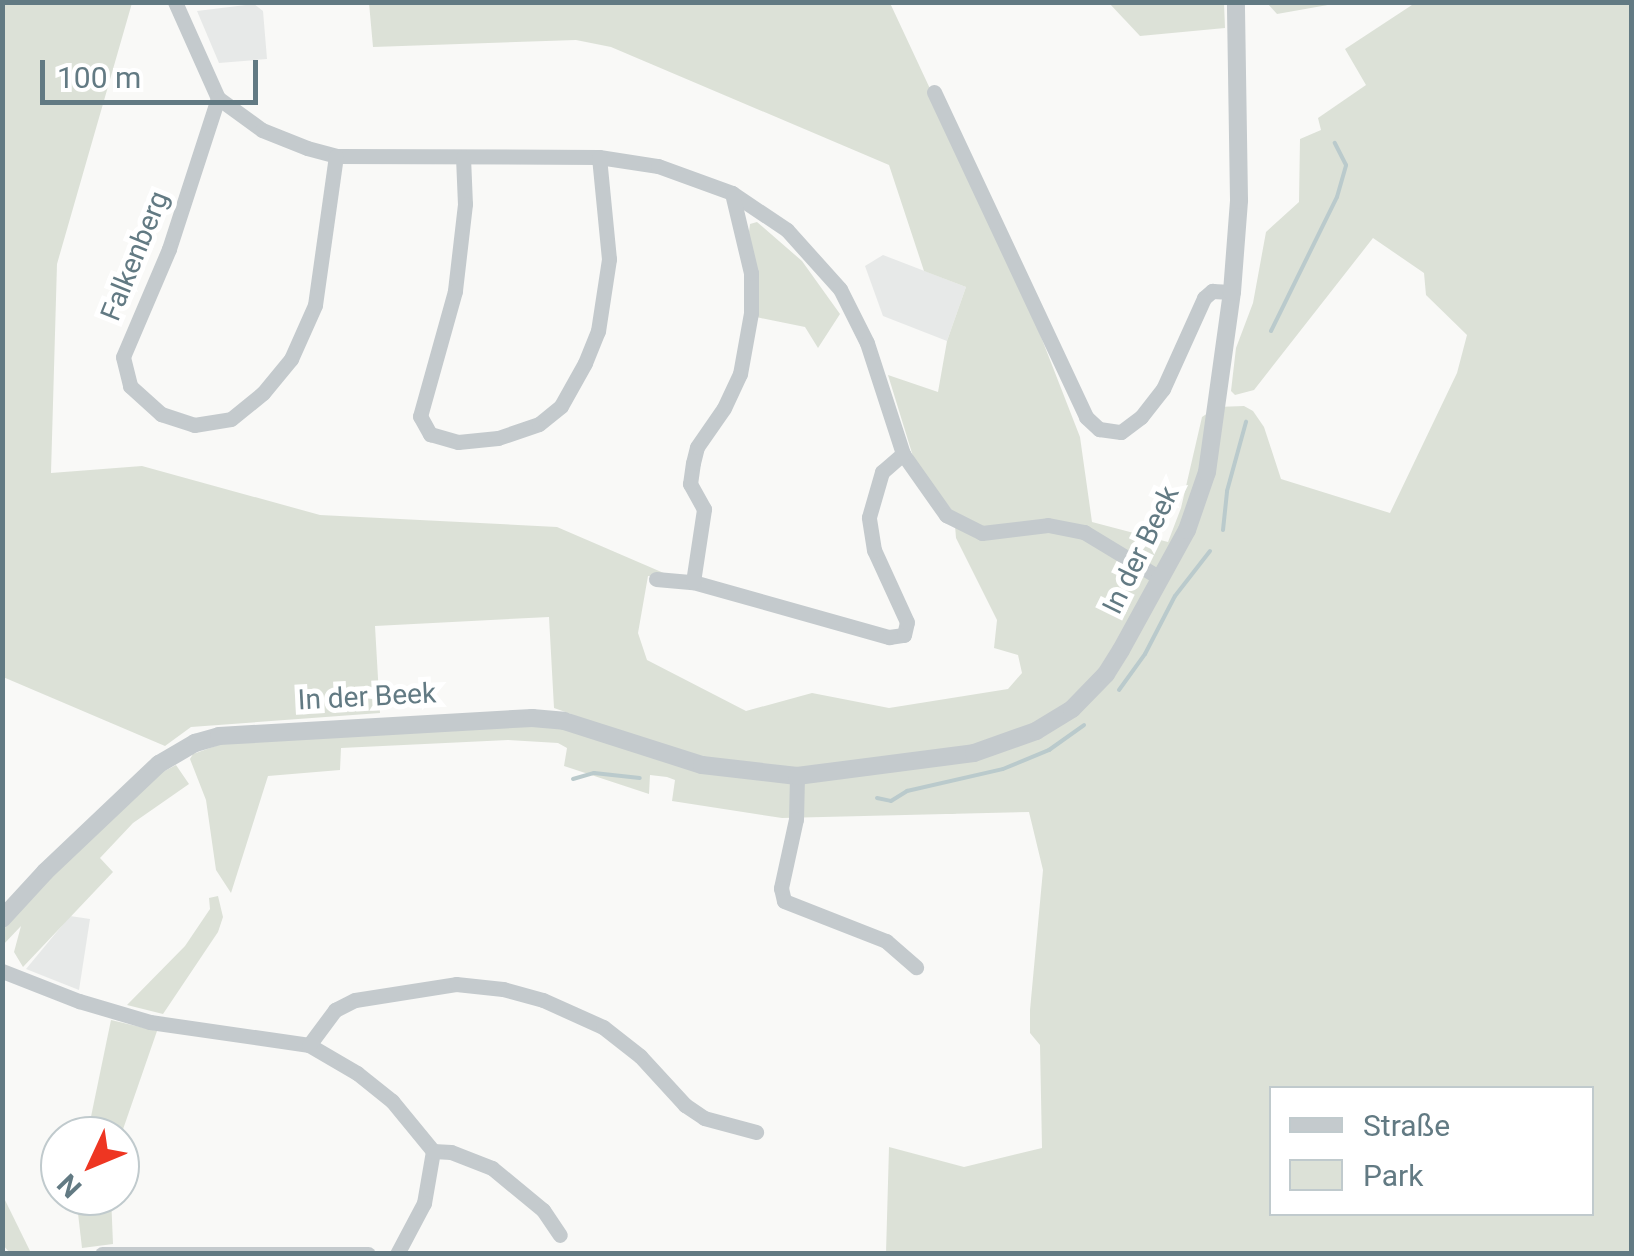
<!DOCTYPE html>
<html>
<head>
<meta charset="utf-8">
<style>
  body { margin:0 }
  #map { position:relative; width:1634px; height:1256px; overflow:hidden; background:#f9f9f7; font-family:Roboto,sans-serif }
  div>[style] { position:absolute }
  .built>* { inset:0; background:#e7e9e8 }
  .green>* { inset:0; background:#dce1d7 }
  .stream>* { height:4px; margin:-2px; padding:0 2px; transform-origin:2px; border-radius:2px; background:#bacacc }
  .minor>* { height:15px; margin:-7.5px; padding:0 7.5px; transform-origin:7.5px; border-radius:7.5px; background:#c4cacd }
  .tertiary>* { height:18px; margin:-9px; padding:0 9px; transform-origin:9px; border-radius:9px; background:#c4cacd }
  span { translate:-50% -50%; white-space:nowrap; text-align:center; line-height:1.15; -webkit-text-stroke:10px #fff; paint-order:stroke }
  .street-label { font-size:28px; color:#627a83 }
  .frame { position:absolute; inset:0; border:5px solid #627a83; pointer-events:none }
  .legend { position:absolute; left:1269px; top:1086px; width:325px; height:130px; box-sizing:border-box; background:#fff; border:2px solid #c0cacd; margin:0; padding:12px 18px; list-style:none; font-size:30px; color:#627a83 }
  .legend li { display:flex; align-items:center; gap:20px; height:50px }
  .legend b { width:50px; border:2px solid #c0cacd }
  .north { position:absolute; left:40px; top:1116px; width:100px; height:100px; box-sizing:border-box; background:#fff; border:2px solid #c0cacd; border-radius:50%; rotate:226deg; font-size:28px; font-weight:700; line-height:40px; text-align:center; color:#627a83 }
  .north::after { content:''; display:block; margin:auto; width:35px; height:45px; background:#ee3622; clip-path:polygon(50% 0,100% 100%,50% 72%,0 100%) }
  .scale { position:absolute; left:40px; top:60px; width:218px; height:45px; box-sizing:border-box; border:5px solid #627a83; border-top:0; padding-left:12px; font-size:30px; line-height:35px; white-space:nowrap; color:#627a83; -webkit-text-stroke:8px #fff; paint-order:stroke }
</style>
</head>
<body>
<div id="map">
  <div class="built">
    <i style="clip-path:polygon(254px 4px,263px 11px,267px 59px,219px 63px,197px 11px)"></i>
    <i style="clip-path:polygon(883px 255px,966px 287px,947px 341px,883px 316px,865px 266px)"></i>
    <i style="clip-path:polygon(70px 916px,90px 919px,79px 990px,26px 969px)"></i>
  </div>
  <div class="green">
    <i style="clip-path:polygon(evenodd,2px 3px,132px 3px,57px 264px,51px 473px,142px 466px,320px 515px,557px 527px,673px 577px,648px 576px,638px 633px,647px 660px,746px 711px,812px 693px,889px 708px,1008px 689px,1022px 673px,1018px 655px,994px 648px,997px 620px,956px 538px,954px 513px,915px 463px,888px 375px,938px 392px,947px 341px,966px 287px,924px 271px,889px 165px,611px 47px,576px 40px,373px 47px,369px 3px,890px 3px,1017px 275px,1080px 437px,1092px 522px,1168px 542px,1181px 508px,1202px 417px,1217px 407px,1244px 406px,1253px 411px,1264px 427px,1281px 479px,1390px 513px,1457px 373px,1467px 335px,1426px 295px,1424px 273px,1373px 238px,1254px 390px,1235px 395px,1231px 391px,1236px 348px,1253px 303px,1266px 232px,1299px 202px,1300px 139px,1321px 130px,1318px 118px,1366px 85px,1345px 49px,1415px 3px,1631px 3px,1631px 1253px,886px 1253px,889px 1147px,964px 1167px,1042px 1148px,1040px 1045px,1030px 1033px,1030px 1010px,1043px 870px,1029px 812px,782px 818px,672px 801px,675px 780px,667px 777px,650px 775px,649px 794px,564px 766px,567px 748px,558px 743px,508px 740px,341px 748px,340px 770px,268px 776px,231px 893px,216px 870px,206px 800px,190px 759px,193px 754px,227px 742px,526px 723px,569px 728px,571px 714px,554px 708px,549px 617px,375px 626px,380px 713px,191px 727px,165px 746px,3px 677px,2px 3px,1272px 1088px,1592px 1088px,1592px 1214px,1272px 1214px,1272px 1088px)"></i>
    <i style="clip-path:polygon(1109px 3px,1224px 3px,1225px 28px,1140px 36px)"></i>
    <i style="clip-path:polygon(1267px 3px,1339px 3px,1277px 14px)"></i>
    <i style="clip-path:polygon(757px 222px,802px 261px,840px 314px,818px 348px,805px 327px,756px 317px,749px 232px,750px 224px)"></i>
    <i style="clip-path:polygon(176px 765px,189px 784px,133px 823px,100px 858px,113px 872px,23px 967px,14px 952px,21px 926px,3px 945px,3px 930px,40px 887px,157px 775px)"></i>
    <i style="clip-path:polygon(218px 896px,223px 917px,218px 932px,163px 1014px,127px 1005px,185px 946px,210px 909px,209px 898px)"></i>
    <i style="clip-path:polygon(111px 1020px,157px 1031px,120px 1138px,87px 1136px)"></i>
    <i style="clip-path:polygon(2px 1196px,3px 1196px,31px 1253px,10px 1253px,3px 1245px)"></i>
    <i style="clip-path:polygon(76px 1196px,111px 1196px,113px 1244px,82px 1248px)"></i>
  </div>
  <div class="stream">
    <i style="left:1271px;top:331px;width:149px;rotate:-63.8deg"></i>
    <i style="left:1337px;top:197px;width:33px;rotate:-74deg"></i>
    <i style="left:1346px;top:165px;width:25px;rotate:-117deg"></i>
    <i style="left:1223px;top:530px;width:39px;rotate:-84deg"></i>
    <i style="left:1227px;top:491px;width:72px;rotate:-74.6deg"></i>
    <i style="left:1119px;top:690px;width:44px;rotate:-54.2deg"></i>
    <i style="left:1145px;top:654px;width:65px;rotate:-62.7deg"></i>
    <i style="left:1175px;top:596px;width:57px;rotate:-52.1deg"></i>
    <i style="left:573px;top:779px;width:22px;rotate:-16deg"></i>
    <i style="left:594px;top:773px;width:46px;rotate:6.2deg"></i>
    <i style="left:877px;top:798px;width:14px;rotate:12deg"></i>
    <i style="left:891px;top:801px;width:19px;rotate:-32deg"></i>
    <i style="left:907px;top:791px;width:98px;rotate:-12.9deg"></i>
    <i style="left:1003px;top:769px;width:50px;rotate:-22.4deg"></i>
    <i style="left:1049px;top:750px;width:43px;rotate:-35.5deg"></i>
  </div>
  <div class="minor">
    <i style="left:175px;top:2px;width:105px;rotate:65.9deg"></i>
    <i style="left:218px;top:98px;width:54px;rotate:36deg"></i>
    <i style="left:262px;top:130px;width:48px;rotate:21.8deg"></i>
    <i style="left:307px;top:148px;width:30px;rotate:15deg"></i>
    <i style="left:336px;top:156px;width:263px;rotate:0.2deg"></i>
    <i style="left:599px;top:157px;width:60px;rotate:8.7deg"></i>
    <i style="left:658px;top:166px;width:79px;rotate:20deg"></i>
    <i style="left:732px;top:193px;width:66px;rotate:33.9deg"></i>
    <i style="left:787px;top:230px;width:79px;rotate:48.1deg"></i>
    <i style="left:840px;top:289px;width:60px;rotate:63.4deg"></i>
    <i style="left:867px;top:343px;width:117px;rotate:72deg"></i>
    <i style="left:903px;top:454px;width:75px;rotate:54.8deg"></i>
    <i style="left:946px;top:515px;width:40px;rotate:26.6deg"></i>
    <i style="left:982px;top:533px;width:66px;rotate:-6.9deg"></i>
    <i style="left:1048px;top:525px;width:37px;rotate:11deg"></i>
    <i style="left:1084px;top:532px;width:89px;rotate:31.2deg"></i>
    <i style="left:934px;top:92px;width:359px;rotate:64.9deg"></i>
    <i style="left:1086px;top:417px;width:18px;rotate:43deg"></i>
    <i style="left:1099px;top:429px;width:22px;rotate:8deg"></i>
    <i style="left:1121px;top:432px;width:25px;rotate:-37deg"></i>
    <i style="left:1141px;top:417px;width:36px;rotate:-52deg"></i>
    <i style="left:1163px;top:389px;width:100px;rotate:-65.7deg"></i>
    <i style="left:1204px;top:298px;width:11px;rotate:-41deg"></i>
    <i style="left:1212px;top:291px;width:20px;rotate:3deg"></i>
    <i style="left:218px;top:98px;width:159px;rotate:108deg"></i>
    <i style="left:169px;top:249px;width:117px;rotate:113.1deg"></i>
    <i style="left:123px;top:357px;width:30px;rotate:76deg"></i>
    <i style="left:130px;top:386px;width:42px;rotate:42.1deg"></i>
    <i style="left:161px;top:414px;width:35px;rotate:18deg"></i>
    <i style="left:194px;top:425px;width:37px;rotate:-9deg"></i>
    <i style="left:231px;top:419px;width:41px;rotate:-39.1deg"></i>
    <i style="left:263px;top:393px;width:44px;rotate:-50.5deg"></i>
    <i style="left:291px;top:359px;width:59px;rotate:-66deg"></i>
    <i style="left:315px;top:305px;width:150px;rotate:-82deg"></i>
    <i style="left:463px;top:157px;width:47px;rotate:87.6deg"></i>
    <i style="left:465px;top:204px;width:88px;rotate:96.6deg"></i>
    <i style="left:455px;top:291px;width:130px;rotate:105.6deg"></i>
    <i style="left:420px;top:416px;width:21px;rotate:61deg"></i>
    <i style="left:430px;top:434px;width:29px;rotate:16deg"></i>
    <i style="left:458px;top:442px;width:40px;rotate:-5.7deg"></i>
    <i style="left:498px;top:438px;width:43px;rotate:-18.9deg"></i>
    <i style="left:539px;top:424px;width:28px;rotate:-39deg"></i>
    <i style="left:561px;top:406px;width:49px;rotate:-60.8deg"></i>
    <i style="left:585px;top:363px;width:35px;rotate:-68deg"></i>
    <i style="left:598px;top:331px;width:73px;rotate:-81.3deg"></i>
    <i style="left:609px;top:259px;width:102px;rotate:-95.6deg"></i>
    <i style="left:656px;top:579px;width:37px;rotate:5deg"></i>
    <i style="left:693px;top:582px;width:204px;rotate:15.7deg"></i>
    <i style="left:889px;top:637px;width:15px;rotate:-8deg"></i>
    <i style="left:904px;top:635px;width:13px;rotate:-77deg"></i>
    <i style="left:907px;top:622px;width:79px;rotate:-114.6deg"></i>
    <i style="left:874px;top:550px;width:33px;rotate:-99deg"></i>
    <i style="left:869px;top:517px;width:47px;rotate:-73.9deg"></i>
    <i style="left:882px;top:472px;width:28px;rotate:-41deg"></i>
    <i style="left:693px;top:582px;width:74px;rotate:-81.4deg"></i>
    <i style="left:704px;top:509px;width:29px;rotate:-119deg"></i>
    <i style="left:690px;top:484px;width:21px;rotate:-82deg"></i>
    <i style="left:693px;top:463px;width:16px;rotate:-76deg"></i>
    <i style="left:697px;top:447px;width:47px;rotate:-55.3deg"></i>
    <i style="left:724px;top:408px;width:38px;rotate:-65deg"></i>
    <i style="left:740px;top:374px;width:62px;rotate:-79.8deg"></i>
    <i style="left:751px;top:313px;width:40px;rotate:-90deg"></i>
    <i style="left:751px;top:273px;width:82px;rotate:-103.4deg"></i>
    <i style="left:797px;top:776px;width:43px;rotate:91.3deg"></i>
    <i style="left:796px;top:819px;width:71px;rotate:102.3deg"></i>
    <i style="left:781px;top:888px;width:13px;rotate:77deg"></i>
    <i style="left:784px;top:901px;width:110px;rotate:21.4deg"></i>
    <i style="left:886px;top:941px;width:40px;rotate:41deg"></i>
    <i style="left:2px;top:971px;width:83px;rotate:21.3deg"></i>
    <i style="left:79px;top:1001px;width:74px;rotate:16.5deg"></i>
    <i style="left:150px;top:1022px;width:161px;rotate:8.2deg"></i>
    <i style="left:309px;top:1045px;width:56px;rotate:30.3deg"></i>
    <i style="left:357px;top:1073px;width:45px;rotate:38.7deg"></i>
    <i style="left:392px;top:1101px;width:65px;rotate:50.6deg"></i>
    <i style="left:433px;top:1151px;width:53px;rotate:99.8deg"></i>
    <i style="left:424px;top:1203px;width:58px;rotate:117.9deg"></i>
    <i style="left:309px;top:1045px;width:44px;rotate:-53.4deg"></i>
    <i style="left:335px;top:1010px;width:22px;rotate:-27deg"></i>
    <i style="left:355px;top:1000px;width:102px;rotate:-9deg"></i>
    <i style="left:456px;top:984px;width:47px;rotate:6.1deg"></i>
    <i style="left:503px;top:989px;width:41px;rotate:15.4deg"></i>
    <i style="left:543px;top:1000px;width:66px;rotate:24.2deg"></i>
    <i style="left:603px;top:1027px;width:47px;rotate:38.1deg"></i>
    <i style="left:640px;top:1056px;width:67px;rotate:47.4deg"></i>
    <i style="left:685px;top:1105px;width:23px;rotate:34deg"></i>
    <i style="left:704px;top:1118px;width:54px;rotate:15.1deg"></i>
    <i style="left:433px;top:1151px;width:18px;rotate:3deg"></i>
    <i style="left:451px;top:1152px;width:44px;rotate:21.3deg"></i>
    <i style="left:492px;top:1168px;width:66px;rotate:39.5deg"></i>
    <i style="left:543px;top:1210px;width:30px;rotate:56deg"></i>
    <i style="left:102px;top:1254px;width:266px"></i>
  </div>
  <div class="tertiary">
    <i style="left:2px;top:919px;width:64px;rotate:-47.5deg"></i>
    <i style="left:45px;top:872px;width:157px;rotate:-43.5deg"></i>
    <i style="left:159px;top:764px;width:42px;rotate:-30.3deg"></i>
    <i style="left:195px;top:743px;width:25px;rotate:-16deg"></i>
    <i style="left:219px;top:736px;width:314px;rotate:-3.3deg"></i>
    <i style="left:532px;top:718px;width:32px;rotate:5deg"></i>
    <i style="left:564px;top:721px;width:145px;rotate:17.7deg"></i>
    <i style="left:702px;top:765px;width:96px;rotate:6.6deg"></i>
    <i style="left:797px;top:776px;width:178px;rotate:-7.4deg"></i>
    <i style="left:974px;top:753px;width:66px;rotate:-19.5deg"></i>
    <i style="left:1036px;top:731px;width:42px;rotate:-31.4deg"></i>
    <i style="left:1072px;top:709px;width:49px;rotate:-45.8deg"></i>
    <i style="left:1106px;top:674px;width:28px;rotate:-58deg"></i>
    <i style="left:1121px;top:650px;width:137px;rotate:-61.2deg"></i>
    <i style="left:1187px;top:530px;width:61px;rotate:-71deg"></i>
    <i style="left:1207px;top:472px;width:182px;rotate:-82.1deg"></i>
    <i style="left:1232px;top:292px;width:92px;rotate:-85.6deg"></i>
    <i style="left:1239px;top:200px;width:198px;rotate:-90.9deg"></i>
  </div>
  <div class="street-label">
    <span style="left:135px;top:256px;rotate:-68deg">Falkenberg</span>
    <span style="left:1141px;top:550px;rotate:-64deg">In der Beek</span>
    <span style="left:367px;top:697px;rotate:-3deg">In der Beek</span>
  </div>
  <div class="frame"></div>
  <ul class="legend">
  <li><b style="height:12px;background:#c4cacd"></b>Straße</li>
  <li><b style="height:28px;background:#dce1d7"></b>Park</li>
  </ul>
  <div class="north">N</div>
  <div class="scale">100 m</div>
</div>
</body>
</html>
